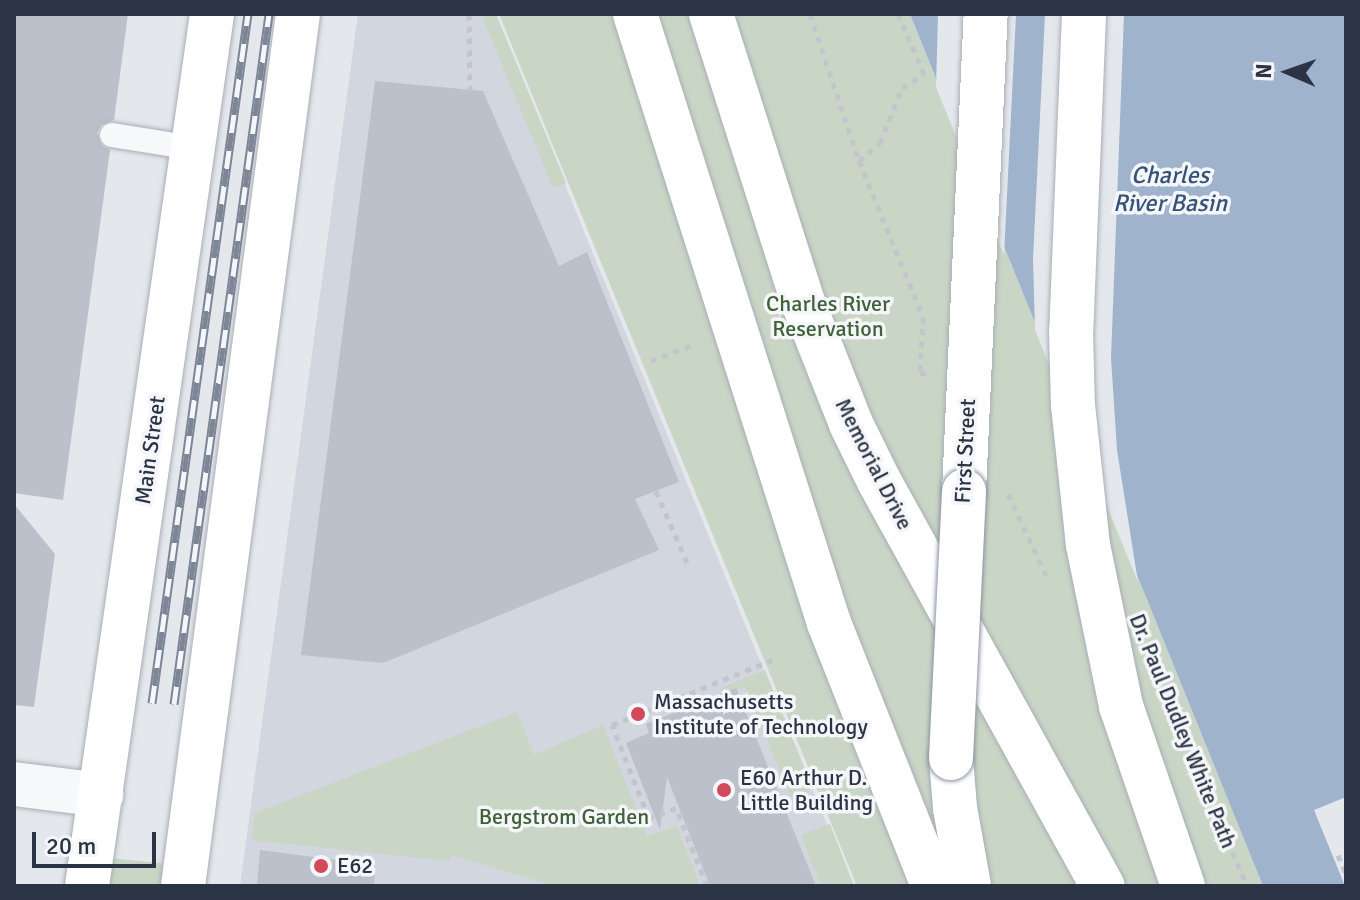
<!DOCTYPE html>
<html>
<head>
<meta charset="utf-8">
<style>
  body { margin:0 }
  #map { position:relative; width:1360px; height:900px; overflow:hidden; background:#e4e7ec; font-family:Signika,sans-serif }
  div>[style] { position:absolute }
  .built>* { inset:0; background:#d2d6de }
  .green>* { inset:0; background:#c9d6c5 }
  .water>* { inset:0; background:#9fb4cc }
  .pier>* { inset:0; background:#e4e7ec }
  .building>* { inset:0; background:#bbc0ca }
  .path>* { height:5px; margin-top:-2.5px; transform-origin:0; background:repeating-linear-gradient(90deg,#c2c5cb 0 6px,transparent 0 12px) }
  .roads { filter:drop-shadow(0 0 2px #a9aeb7) drop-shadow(0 0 2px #a9aeb7) }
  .lane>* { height:24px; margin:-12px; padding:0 12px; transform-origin:12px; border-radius:12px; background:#f7f8fa }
  .street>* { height:44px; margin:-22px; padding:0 22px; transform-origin:22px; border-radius:22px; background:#f7f8fa }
  .primary>* { height:44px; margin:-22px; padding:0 22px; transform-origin:22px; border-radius:22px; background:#fff }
  .highway>* { height:44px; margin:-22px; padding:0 22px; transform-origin:22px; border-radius:22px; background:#fff }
  .rail>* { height:9px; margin-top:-4.5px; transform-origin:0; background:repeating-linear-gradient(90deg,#f4f6f9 0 18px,#7d8696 0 36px); box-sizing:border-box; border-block:2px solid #7d8696 }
  .bridges { filter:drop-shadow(0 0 2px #8b94a3) drop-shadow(0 0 2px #8b94a3) }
  .highway-bridge>* { height:44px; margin:-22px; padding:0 22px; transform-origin:22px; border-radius:22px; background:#fff }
  .dots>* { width:22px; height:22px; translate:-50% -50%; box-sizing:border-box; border:4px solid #f4f6f9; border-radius:50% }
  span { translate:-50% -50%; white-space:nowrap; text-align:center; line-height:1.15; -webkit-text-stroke:7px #f4f6f9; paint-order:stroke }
  .park-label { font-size:22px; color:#3f6138 }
  .street-label { font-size:22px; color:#2b3445 }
  .poi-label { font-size:22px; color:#2b3445 }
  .left { translate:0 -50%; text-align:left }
  .water-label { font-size:24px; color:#34527a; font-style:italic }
  .frame { position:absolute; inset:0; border:16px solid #2b3445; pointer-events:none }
  .north { position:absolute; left:1248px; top:32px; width:80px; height:80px; -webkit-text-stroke:6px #f4f6f9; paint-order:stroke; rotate:272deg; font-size:22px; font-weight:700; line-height:32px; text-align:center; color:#2b3445 }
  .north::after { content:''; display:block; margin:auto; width:28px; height:36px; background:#2b3445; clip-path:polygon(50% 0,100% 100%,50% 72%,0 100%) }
  .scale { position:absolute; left:32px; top:832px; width:124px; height:36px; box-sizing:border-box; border:4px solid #2b3445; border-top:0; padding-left:10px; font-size:24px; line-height:28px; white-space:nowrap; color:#2b3445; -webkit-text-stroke:6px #f4f6f9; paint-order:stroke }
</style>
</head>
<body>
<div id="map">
  <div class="built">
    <i style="clip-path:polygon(358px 14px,495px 14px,852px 886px,240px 886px)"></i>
  </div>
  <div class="green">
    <i style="clip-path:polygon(481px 14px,496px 14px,566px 183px,553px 188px)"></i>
    <i style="clip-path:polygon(499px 14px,910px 14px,1263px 886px,857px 886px)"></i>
    <i style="clip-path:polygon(765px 670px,813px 789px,792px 799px,745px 687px,720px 695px,721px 688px)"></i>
    <i style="clip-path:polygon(517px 712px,534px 755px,603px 725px,647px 836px,677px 826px,700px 886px,555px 886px,451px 855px,450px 861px,252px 840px,255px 813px)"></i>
    <i style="clip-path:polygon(830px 824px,854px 886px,821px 886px,801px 835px)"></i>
    <i style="clip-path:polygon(109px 858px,170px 864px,167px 886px,105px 886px)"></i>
  </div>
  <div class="water">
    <i style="clip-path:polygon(910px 14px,1346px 14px,1346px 886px,1263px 886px)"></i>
  </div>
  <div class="pier">
    <i style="clip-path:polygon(938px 14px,1016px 14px,1004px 255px,936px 87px)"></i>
    <i style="clip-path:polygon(1045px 14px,1124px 14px,1111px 358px,1117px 450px,1138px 582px,1035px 330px,1033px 259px)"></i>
    <i style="clip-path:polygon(1346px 797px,1346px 886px,1345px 886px,1314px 810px)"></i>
  </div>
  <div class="building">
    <i style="clip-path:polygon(14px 14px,128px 14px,114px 120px,101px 125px,97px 133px,102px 146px,110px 150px,63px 500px,14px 493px)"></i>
    <i style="clip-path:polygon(375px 81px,483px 91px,559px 266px,587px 252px,679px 482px,635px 499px,659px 550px,383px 663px,301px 655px)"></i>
    <i style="clip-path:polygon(14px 504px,55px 554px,34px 707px,14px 705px)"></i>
    <i style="clip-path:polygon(736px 688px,816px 886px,710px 886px,667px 777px,660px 830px,626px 743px,649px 733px,646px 724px)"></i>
    <i style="clip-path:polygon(260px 850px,375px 865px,374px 886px,257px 886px)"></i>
  </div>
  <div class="path">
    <i style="left:469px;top:14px;width:77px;rotate:89.3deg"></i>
    <i style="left:810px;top:14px;width:155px;rotate:71.6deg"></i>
    <i style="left:859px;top:161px;width:169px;rotate:67.7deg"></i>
    <i style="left:923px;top:317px;width:56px;rotate:93.1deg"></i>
    <i style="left:920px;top:373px;width:9px;rotate:6deg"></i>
    <i style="left:859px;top:161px;width:28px;rotate:-41deg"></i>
    <i style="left:880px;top:143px;width:59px;rotate:-68.2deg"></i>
    <i style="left:902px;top:88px;width:26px;rotate:-32deg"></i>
    <i style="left:924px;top:74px;width:65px;rotate:-113.4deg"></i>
    <i style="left:651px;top:361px;width:44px;rotate:-21.3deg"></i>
    <i style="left:656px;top:491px;width:81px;rotate:66.6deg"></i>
    <i style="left:1008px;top:494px;width:94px;rotate:64.8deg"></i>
    <i style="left:1163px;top:686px;width:217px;rotate:67.2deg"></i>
    <i style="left:1338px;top:855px;width:21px;rotate:67deg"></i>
    <i style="left:707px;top:886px;width:84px;rotate:-111.7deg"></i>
    <i style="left:676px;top:808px;width:29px;rotate:160deg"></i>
    <i style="left:649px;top:818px;width:100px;rotate:-111.7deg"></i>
    <i style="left:612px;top:725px;width:173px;rotate:-22.1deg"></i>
  </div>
  <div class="roads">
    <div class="lane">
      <i style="left:112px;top:135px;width:82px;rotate:9.1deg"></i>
    </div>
    <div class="street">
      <i style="left:14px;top:784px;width:88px;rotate:7.2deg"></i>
    </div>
    <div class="primary">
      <i style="left:635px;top:14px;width:639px;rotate:72.33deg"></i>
      <i style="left:829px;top:623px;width:283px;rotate:68.4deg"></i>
      <i style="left:1084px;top:14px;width:317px;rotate:92.3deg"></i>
      <i style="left:1071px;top:331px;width:74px;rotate:88.5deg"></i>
      <i style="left:1073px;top:405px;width:141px;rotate:83.9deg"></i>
      <i style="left:1088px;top:545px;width:164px;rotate:78.4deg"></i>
      <i style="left:1121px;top:706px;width:190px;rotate:71deg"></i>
      <i style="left:87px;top:886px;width:881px;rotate:-81.84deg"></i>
      <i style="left:183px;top:886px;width:880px;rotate:-82.49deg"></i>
    </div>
    <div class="highway">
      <i style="left:711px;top:14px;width:305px;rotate:72.3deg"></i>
      <i style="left:804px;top:305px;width:128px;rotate:68.4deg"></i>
      <i style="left:851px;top:424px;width:64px;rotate:63.8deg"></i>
      <i style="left:879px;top:481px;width:463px;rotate:61.1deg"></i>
      <i style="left:964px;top:491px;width:478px;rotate:-87.4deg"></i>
      <i style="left:951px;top:758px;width:50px;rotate:85.4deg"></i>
      <i style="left:955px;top:808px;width:79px;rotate:79.8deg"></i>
    </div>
  </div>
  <div class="rail">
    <i style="left:152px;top:703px;width:696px;rotate:-82.07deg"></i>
    <i style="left:174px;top:704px;width:697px;rotate:-82.16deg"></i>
  </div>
  <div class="bridges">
    <div class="highway-bridge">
      <i style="left:951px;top:758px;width:267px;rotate:-87.2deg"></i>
    </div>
  </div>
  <div class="dots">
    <i style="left:638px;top:714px;background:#d1495b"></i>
    <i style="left:724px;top:790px;background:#d1495b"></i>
    <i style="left:321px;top:866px;background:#d1495b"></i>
  </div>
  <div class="park-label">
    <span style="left:828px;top:316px">Charles River<br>Reservation</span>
    <span style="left:564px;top:817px">Bergstrom Garden</span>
  </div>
  <div class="street-label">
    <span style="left:150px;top:450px;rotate:-82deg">Main Street</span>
    <span style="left:965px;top:451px;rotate:-87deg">First Street</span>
    <span style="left:874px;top:464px;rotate:63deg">Memorial Drive</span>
    <span style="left:1183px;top:731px;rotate:68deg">Dr. Paul Dudley White Path</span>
  </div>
  <div class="poi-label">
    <span class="left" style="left:654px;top:714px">Massachusetts<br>Institute of Technology</span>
    <span class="left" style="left:740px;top:790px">E60 Arthur D.<br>Little Building</span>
    <span class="left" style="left:337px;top:866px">E62</span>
  </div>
  <div class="water-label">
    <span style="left:1170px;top:190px">Charles<br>River Basin</span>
  </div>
  <div class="frame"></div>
  <div class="north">N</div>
  <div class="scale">20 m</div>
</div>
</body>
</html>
